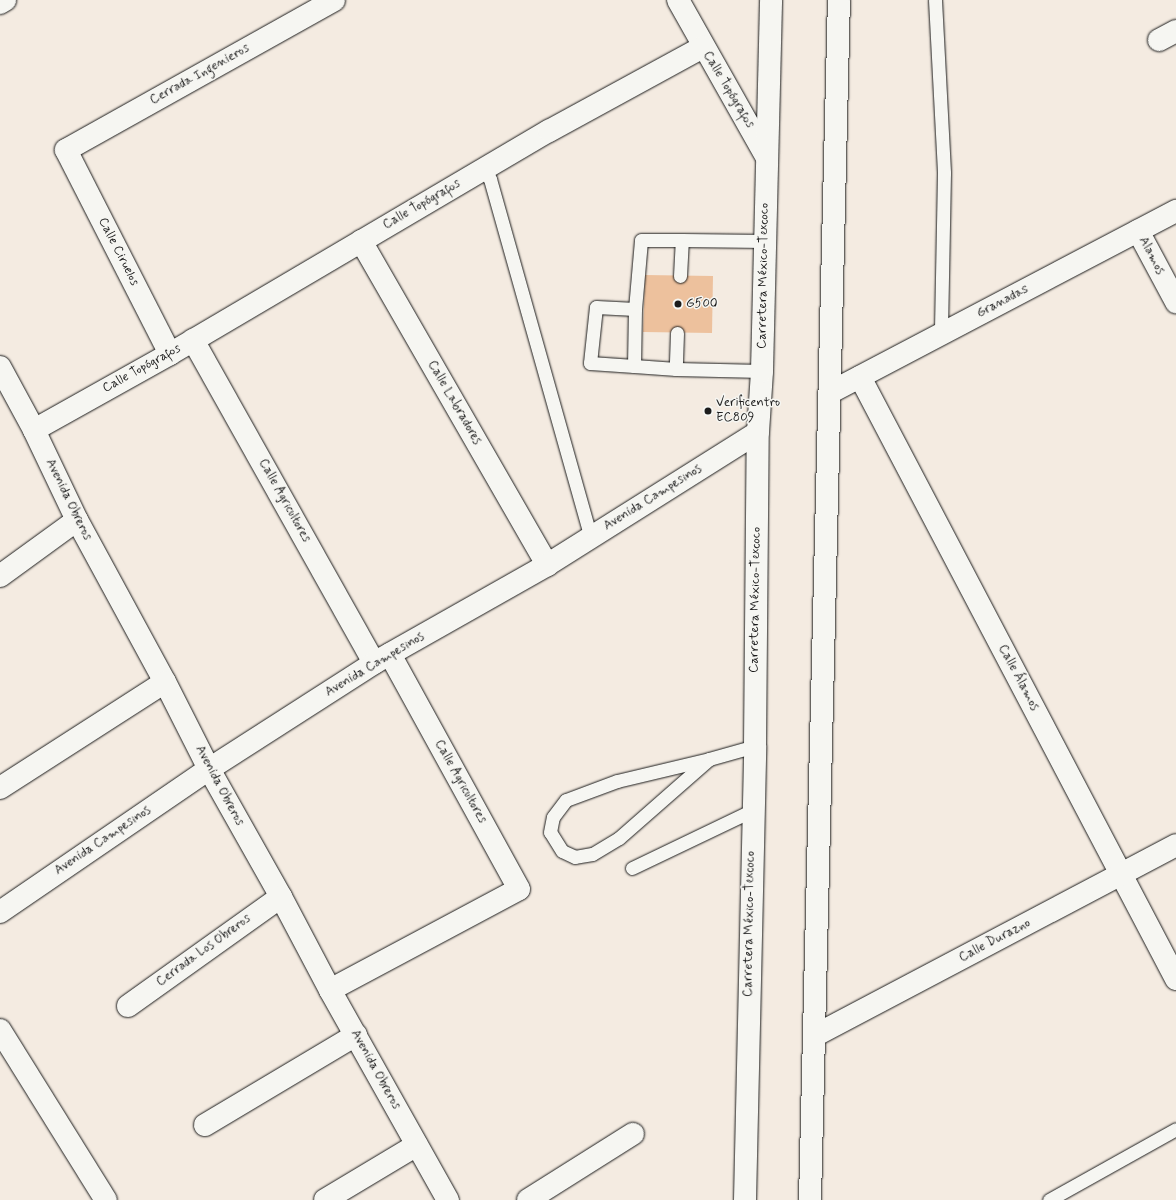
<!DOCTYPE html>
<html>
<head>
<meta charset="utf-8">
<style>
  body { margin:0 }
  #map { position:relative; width:1176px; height:1200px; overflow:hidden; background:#f4ebe1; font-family:Mynerve,sans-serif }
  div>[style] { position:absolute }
  .building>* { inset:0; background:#edc19d }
  .roads { filter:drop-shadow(0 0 1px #1c1c1c) drop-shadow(0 0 1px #1c1c1c) }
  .lane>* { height:13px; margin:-6.5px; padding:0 6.5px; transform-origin:6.5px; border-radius:6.5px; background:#f6f6f2 }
  .street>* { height:22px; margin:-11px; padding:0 11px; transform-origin:11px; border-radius:11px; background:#f6f6f2 }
  .highway>* { height:22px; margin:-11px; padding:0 11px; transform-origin:11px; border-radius:11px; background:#f6f6f2 }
  .dots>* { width:11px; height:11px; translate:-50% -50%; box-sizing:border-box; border:2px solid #f6f6f2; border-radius:50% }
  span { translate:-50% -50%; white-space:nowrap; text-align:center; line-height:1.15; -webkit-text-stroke:3px #f6f6f2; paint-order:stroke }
  .street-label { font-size:13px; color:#1c1c1c }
  .poi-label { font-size:13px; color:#1c1c1c }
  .left { translate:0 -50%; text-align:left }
</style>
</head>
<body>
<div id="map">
  <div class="building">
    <i style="clip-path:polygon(645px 275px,713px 276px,712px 333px,643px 332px)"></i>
  </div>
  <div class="roads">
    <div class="lane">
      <i style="left:935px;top:0;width:173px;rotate:87deg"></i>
      <i style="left:944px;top:173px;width:161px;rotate:91.1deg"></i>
      <i style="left:484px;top:169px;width:12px;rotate:59deg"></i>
      <i style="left:490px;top:179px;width:373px;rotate:74.3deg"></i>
      <i style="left:680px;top:276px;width:36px;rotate:-87deg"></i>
      <i style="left:682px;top:240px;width:83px;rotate:0.7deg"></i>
      <i style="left:677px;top:333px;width:36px;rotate:92deg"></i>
      <i style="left:676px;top:369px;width:86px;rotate:1.3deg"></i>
      <i style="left:634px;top:366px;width:44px;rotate:-176.1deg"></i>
      <i style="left:590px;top:363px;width:56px;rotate:-83.9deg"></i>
      <i style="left:596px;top:307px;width:39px;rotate:3deg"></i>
      <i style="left:676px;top:369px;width:42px;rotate:-175.9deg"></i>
      <i style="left:634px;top:366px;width:57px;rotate:-89deg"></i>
      <i style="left:635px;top:309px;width:69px;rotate:-85deg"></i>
      <i style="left:641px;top:240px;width:41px"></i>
      <i style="left:709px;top:759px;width:120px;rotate:138.7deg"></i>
      <i style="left:619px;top:838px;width:31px;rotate:149deg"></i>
      <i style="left:592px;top:854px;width:17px;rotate:170deg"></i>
      <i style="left:575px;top:857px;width:14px;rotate:-155deg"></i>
      <i style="left:562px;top:851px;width:22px;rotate:-122deg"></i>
      <i style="left:550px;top:832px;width:15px;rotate:-79deg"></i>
      <i style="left:553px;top:817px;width:21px;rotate:-53deg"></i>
      <i style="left:566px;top:800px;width:54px;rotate:-20.4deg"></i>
      <i style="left:617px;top:781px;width:95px;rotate:-13.4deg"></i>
      <i style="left:709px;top:759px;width:48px;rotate:-15.8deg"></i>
      <i style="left:632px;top:868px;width:134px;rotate:-25.6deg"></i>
      <i style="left:1049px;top:1200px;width:145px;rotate:-29.2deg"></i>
    </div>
    <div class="street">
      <i style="left:678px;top:0;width:179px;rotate:60.6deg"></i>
      <i style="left:0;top:3px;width:6px;rotate:-31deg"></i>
      <i style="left:1159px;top:40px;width:19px;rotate:-28deg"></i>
      <i style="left:1138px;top:231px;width:81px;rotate:61.8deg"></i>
      <i style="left:361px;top:241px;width:374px;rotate:60.1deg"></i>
      <i style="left:193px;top:340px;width:370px;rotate:60.7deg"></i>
      <i style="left:170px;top:354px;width:229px;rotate:-117deg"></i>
      <i style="left:66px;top:150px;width:307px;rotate:-29.2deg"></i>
      <i style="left:0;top:367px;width:72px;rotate:61.6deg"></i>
      <i style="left:34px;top:430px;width:100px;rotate:64.5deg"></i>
      <i style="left:77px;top:520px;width:184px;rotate:61.5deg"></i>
      <i style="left:165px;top:682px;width:97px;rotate:63.2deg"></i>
      <i style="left:209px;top:769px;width:147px;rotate:60.6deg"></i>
      <i style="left:281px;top:897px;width:105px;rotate:62.2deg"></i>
      <i style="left:330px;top:990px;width:241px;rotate:60.7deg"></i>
      <i style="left:860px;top:377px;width:680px;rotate:62.3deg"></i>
      <i style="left:831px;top:392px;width:390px;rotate:-27.7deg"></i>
      <i style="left:34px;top:430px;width:156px;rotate:-29.2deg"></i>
      <i style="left:170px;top:354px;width:440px;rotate:-30.5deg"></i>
      <i style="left:549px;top:131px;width:175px;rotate:-28.6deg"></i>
      <i style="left:0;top:576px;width:95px;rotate:-36deg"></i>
      <i style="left:0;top:788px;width:196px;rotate:-32.7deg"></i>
      <i style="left:0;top:912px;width:253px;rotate:-34.4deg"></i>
      <i style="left:209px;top:769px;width:196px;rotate:-32.7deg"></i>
      <i style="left:374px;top:663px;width:199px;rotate:-29.5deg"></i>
      <i style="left:547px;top:565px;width:249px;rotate:-32.2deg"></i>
      <i style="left:330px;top:990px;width:214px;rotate:-28.1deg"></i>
      <i style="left:519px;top:889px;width:268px;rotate:-118.8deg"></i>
      <i style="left:128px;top:1006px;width:188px;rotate:-35.5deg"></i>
      <i style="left:0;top:1030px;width:200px;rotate:58.1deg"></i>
      <i style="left:814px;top:1036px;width:409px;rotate:-27.8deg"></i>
      <i style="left:205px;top:1125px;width:176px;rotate:-30.8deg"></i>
      <i style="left:325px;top:1200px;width:107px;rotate:-30.9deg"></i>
      <i style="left:528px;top:1200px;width:124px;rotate:-32.2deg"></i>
    </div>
    <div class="highway">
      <i style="left:745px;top:1200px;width:454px;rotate:-88.7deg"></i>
      <i style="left:755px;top:746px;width:314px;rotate:-89.5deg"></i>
      <i style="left:758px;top:432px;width:61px;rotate:-86.2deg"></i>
      <i style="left:762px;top:371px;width:371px;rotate:-88.6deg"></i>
      <i style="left:810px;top:1200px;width:1200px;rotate:-88.62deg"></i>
    </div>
  </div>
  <div class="dots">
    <i style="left:678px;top:304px;background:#1c1c1c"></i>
    <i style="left:708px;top:411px;background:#1c1c1c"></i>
  </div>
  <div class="street-label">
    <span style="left:200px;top:75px;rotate:-29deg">Cerrada Ingenieros</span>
    <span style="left:728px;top:90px;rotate:59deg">Calle Topógrafos</span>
    <span style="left:422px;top:205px;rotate:-30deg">Calle Topógrafos</span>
    <span style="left:118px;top:252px;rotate:63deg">Calle Ciruelos</span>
    <span style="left:1151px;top:256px;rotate:62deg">Alamos</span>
    <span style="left:764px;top:276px;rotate:-89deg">Carretera México-Texcoco</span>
    <span style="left:1003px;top:302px;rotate:-28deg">Granadas</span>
    <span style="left:142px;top:369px;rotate:-29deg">Calle Topógrafos</span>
    <span style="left:454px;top:403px;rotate:60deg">Calle Labradores</span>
    <span style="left:653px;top:498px;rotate:-32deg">Avenida Campesinos</span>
    <span style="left:68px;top:500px;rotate:64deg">Avenida Obreros</span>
    <span style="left:284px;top:501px;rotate:61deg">Calle Agricultores</span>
    <span style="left:756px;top:600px;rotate:-89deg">Carretera México-Texcoco</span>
    <span style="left:375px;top:665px;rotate:-31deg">Avenida Campesinos</span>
    <span style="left:1018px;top:678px;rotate:62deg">Calle Álamos</span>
    <span style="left:460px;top:782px;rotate:61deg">Calle Agricultores</span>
    <span style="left:219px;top:786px;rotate:62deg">Avenida Obreros</span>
    <span style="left:103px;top:841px;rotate:-34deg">Avenida Campesinos</span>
    <span style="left:750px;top:924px;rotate:-89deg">Carretera México-Texcoco</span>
    <span style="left:995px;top:941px;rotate:-28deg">Calle Durazno</span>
    <span style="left:204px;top:951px;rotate:-36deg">Cerrada Los Obreros</span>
    <span style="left:375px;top:1070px;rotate:61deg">Avenida Obreros</span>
  </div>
  <div class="poi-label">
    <span class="left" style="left:686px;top:304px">G500</span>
    <span class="left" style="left:716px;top:411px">Verificentro<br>EC809</span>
  </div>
</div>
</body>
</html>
